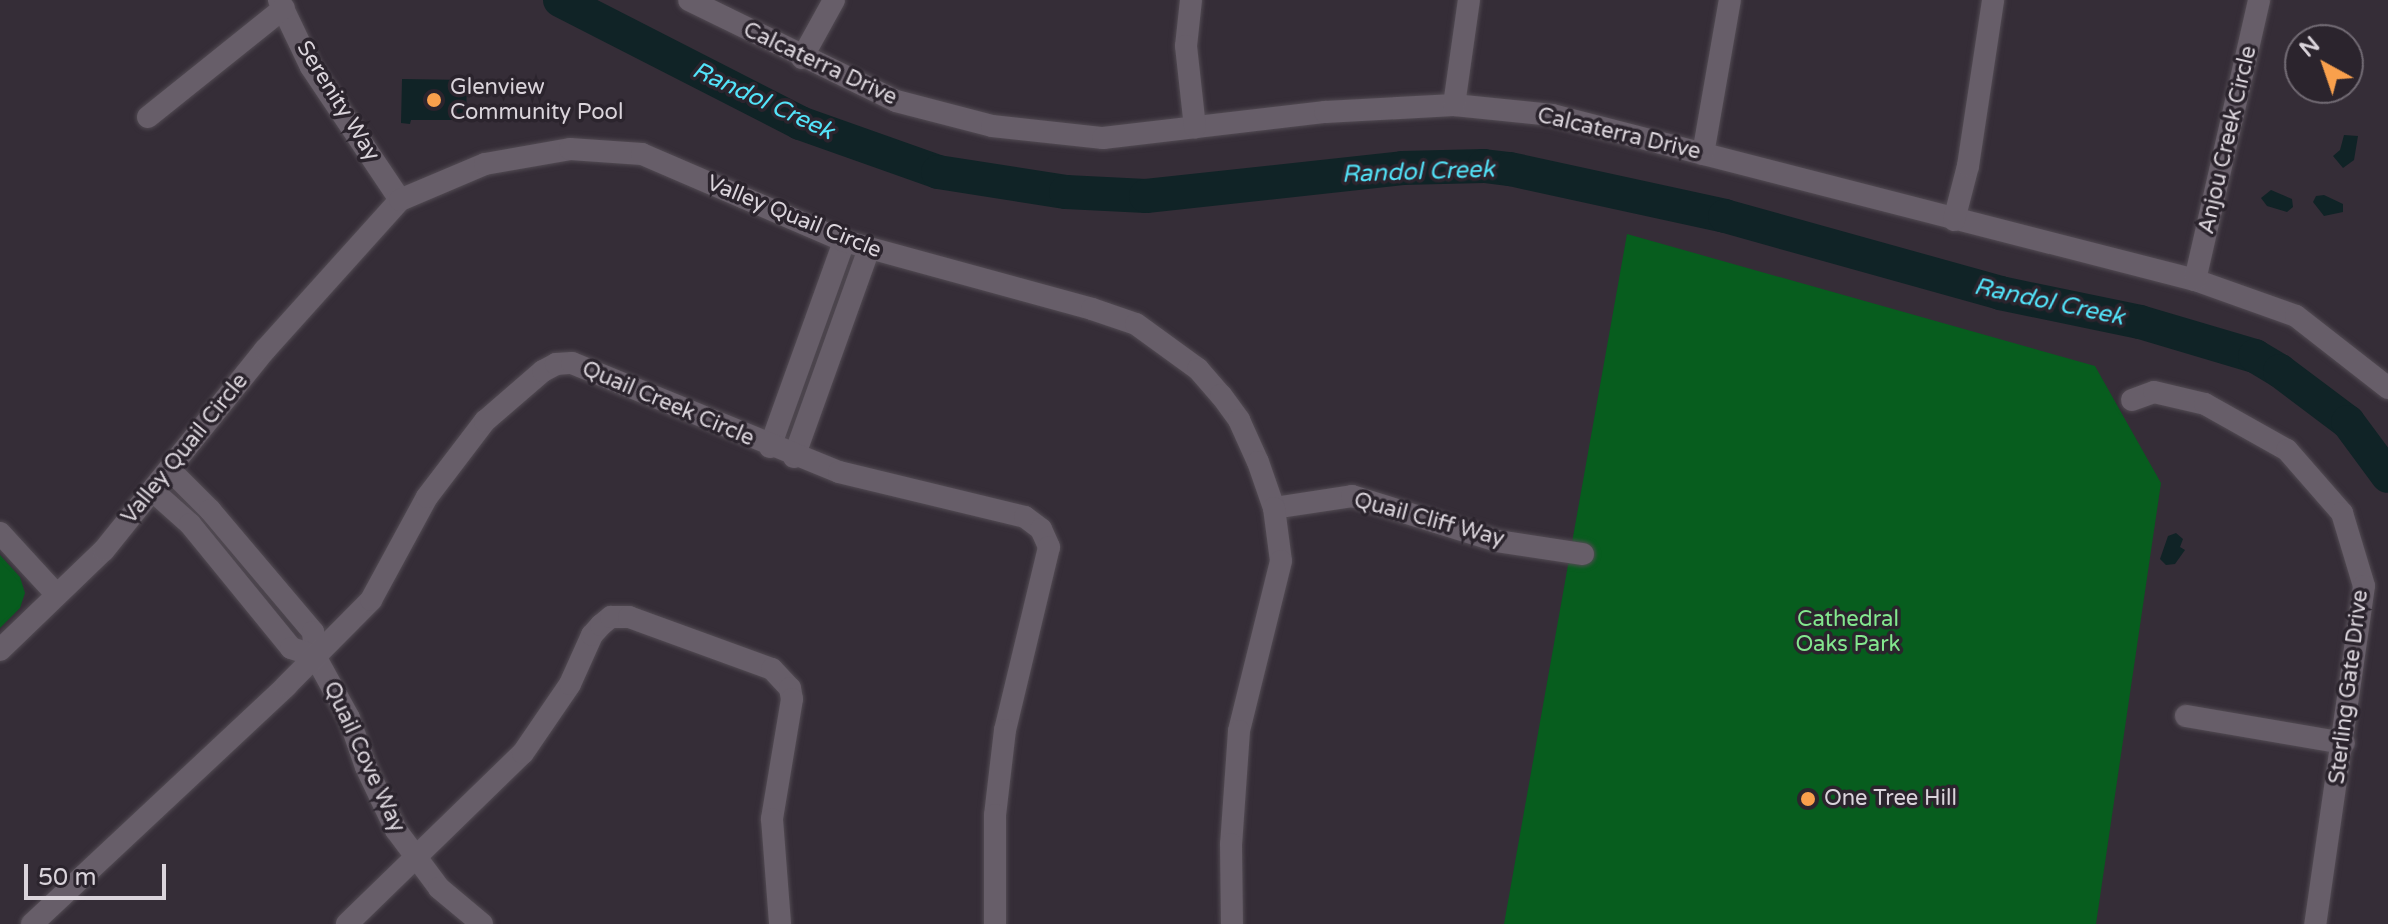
<!DOCTYPE html>
<html>
<head>
<meta charset="utf-8">
<style>
  body { margin:0 }
  #map { position:relative; width:2388px; height:924px; overflow:hidden; background:#352d37; font-family:"Varela Round",sans-serif }
  div>[style] { position:absolute }
  .green>* { inset:0; background:#075d1e }
  .water>* { inset:0; background:#102326 }
  .river>* { height:34px; margin:-17px; padding:0 17px; transform-origin:17px; border-radius:17px; background:#102326 }
  .roads { filter:drop-shadow(0 0 2px #524b53) drop-shadow(0 0 2px #524b53) }
  .minor>* { height:22px; margin:-11px; padding:0 11px; transform-origin:11px; border-radius:11px; background:#675e69 }
  .dots>* { width:22px; height:22px; translate:-50% -50%; box-sizing:border-box; border:4px solid #2b242d; border-radius:50% }
  span { translate:-50% -50%; white-space:nowrap; text-align:center; line-height:1.15; -webkit-text-stroke:7px #2b242d; paint-order:stroke }
  .street-label { font-size:22px; color:#dad4db }
  .poi-label { font-size:22px; color:#dad4db }
  .left { translate:0 -50%; text-align:left }
  .park-label { font-size:22px; color:#83e78e }
  .water-label { font-size:24px; color:#53e3f9; font-style:italic }
  .north { position:absolute; left:2284px; top:24px; width:80px; height:80px; box-sizing:border-box; background:#2b242d; border:2px solid #716a73; border-radius:50%; rotate:320deg; font-size:22px; font-weight:700; line-height:32px; text-align:center; color:#dad4db }
  .north::after { content:''; display:block; margin:auto; width:28px; height:36px; background:#f9a04c; clip-path:polygon(50% 0,100% 100%,50% 72%,0 100%) }
  .scale { position:absolute; left:24px; top:864px; width:142px; height:36px; box-sizing:border-box; border:4px solid #dad4db; border-top:0; padding-left:10px; font-size:24px; line-height:28px; white-space:nowrap; color:#dad4db; -webkit-text-stroke:6px #2b242d; paint-order:stroke }
</style>
</head>
<body>
<div id="map">
  <div class="green">
    <i style="clip-path:polygon(1627px 234px,2095px 366px,2161px 483px,2096px 924px,1504px 924px)"></i>
    <i style="clip-path:polygon(0 555px,20px 577px,25px 593px,20px 608px,0 628px)"></i>
  </div>
  <div class="water">
    <i style="clip-path:polygon(402px 79px,467px 80px,466px 120px,411px 120px,410px 124px,401px 123px)"></i>
    <i style="clip-path:polygon(2344px 135px,2358px 136px,2354px 160px,2343px 168px,2333px 156px,2340px 150px)"></i>
    <i style="clip-path:polygon(2271px 190px,2292px 199px,2293px 207px,2287px 212px,2267px 206px,2261px 198px)"></i>
    <i style="clip-path:polygon(2324px 195px,2343px 204px,2343px 212px,2324px 216px,2313px 202px,2316px 196px)"></i>
    <i style="clip-path:polygon(2176px 533px,2183px 539px,2180px 547px,2185px 550px,2175px 564px,2166px 565px,2160px 559px,2168px 536px)"></i>
  </div>
  <div class="river">
    <i style="left:560px;top:0;width:270px;rotate:27.1deg"></i>
    <i style="left:800px;top:123px;width:146px;rotate:19.5deg"></i>
    <i style="left:938px;top:172px;width:130px;rotate:8.9deg"></i>
    <i style="left:1066px;top:192px;width:80px;rotate:2.9deg"></i>
    <i style="left:1146px;top:196px;width:258px;rotate:-6.2deg"></i>
    <i style="left:1402px;top:168px;width:82px;rotate:-1.4deg"></i>
    <i style="left:1484px;top:166px;width:26px;rotate:7deg"></i>
    <i style="left:1510px;top:169px;width:220px;rotate:12.3deg"></i>
    <i style="left:1725px;top:216px;width:286px;rotate:15.6deg"></i>
    <i style="left:2000px;top:293px;width:143px;rotate:11.7deg"></i>
    <i style="left:2140px;top:322px;width:120px;rotate:16.5deg"></i>
    <i style="left:2255px;top:356px;width:29px;rotate:31deg"></i>
    <i style="left:2280px;top:371px;width:85px;rotate:36.9deg"></i>
    <i style="left:2348px;top:422px;width:67px;rotate:53.5deg"></i>
  </div>
  <div class="roads">
    <div class="minor">
      <i style="left:279px;top:0;width:74px;rotate:64.5deg"></i>
      <i style="left:311px;top:67px;width:160px;rotate:56.2deg"></i>
      <i style="left:689px;top:0;width:230px;rotate:26deg"></i>
      <i style="left:896px;top:101px;width:99px;rotate:14.6deg"></i>
      <i style="left:992px;top:126px;width:112px;rotate:6.2deg"></i>
      <i style="left:1103px;top:138px;width:224px;rotate:-6.7deg"></i>
      <i style="left:1325px;top:112px;width:129px;rotate:-3.1deg"></i>
      <i style="left:1454px;top:105px;width:99px;rotate:5.8deg"></i>
      <i style="left:1552px;top:115px;width:664px;rotate:14.39deg"></i>
      <i style="left:2195px;top:280px;width:107px;rotate:19.6deg"></i>
      <i style="left:2296px;top:316px;width:117px;rotate:38deg"></i>
      <i style="left:1191px;top:0;width:46px;rotate:96.2deg"></i>
      <i style="left:1186px;top:46px;width:82px;rotate:83.7deg"></i>
      <i style="left:802px;top:58px;width:66px;rotate:-61.1deg"></i>
      <i style="left:1454px;top:105px;width:106px;rotate:-81.9deg"></i>
      <i style="left:148px;top:117px;width:174px;rotate:-38.7deg"></i>
      <i style="left:1703px;top:154px;width:156px;rotate:-80.1deg"></i>
      <i style="left:1954px;top:220px;width:56px;rotate:-75.5deg"></i>
      <i style="left:1968px;top:166px;width:168px;rotate:-81.4deg"></i>
      <i style="left:2195px;top:280px;width:287px;rotate:-77.1deg"></i>
      <i style="left:2132px;top:400px;width:23px;rotate:-20deg"></i>
      <i style="left:2154px;top:392px;width:52px;rotate:13.2deg"></i>
      <i style="left:2205px;top:404px;width:94px;rotate:29.3deg"></i>
      <i style="left:2287px;top:450px;width:84px;rotate:48.9deg"></i>
      <i style="left:2342px;top:513px;width:76px;rotate:73.2deg"></i>
      <i style="left:2364px;top:586px;width:342px;rotate:98.2deg"></i>
      <i style="left:770px;top:447px;width:219px;rotate:-70.2deg"></i>
      <i style="left:794px;top:457px;width:221px;rotate:-70.2deg"></i>
      <i style="left:170px;top:470px;width:57px;rotate:45deg"></i>
      <i style="left:210px;top:510px;width:160px;rotate:49.8deg"></i>
      <i style="left:313px;top:632px;width:24px;rotate:85deg"></i>
      <i style="left:315px;top:656px;width:71px;rotate:61.3deg"></i>
      <i style="left:349px;top:718px;width:52px;rotate:70.9deg"></i>
      <i style="left:366px;top:767px;width:70px;rotate:64.5deg"></i>
      <i style="left:396px;top:830px;width:72px;rotate:53.4deg"></i>
      <i style="left:439px;top:888px;width:56px;rotate:39.9deg"></i>
      <i style="left:153px;top:491px;width:50px;rotate:41.7deg"></i>
      <i style="left:190px;top:524px;width:160px;rotate:50.8deg"></i>
      <i style="left:291px;top:648px;width:25px;rotate:18deg"></i>
      <i style="left:1274px;top:508px;width:79px;rotate:-8.7deg"></i>
      <i style="left:1352px;top:496px;width:152px;rotate:17.2deg"></i>
      <i style="left:1497px;top:541px;width:87px;rotate:8.6deg"></i>
      <i style="left:0;top:533px;width:84px;rotate:47.4deg"></i>
      <i style="left:0;top:650px;width:144px;rotate:-43.9deg"></i>
      <i style="left:104px;top:550px;width:257px;rotate:-51.2deg"></i>
      <i style="left:265px;top:350px;width:202px;rotate:-48deg"></i>
      <i style="left:400px;top:200px;width:92px;rotate:-23deg"></i>
      <i style="left:485px;top:164px;width:86px;rotate:-10deg"></i>
      <i style="left:570px;top:149px;width:72px;rotate:4deg"></i>
      <i style="left:642px;top:154px;width:220px;rotate:23.3deg"></i>
      <i style="left:844px;top:241px;width:257px;rotate:15.3deg"></i>
      <i style="left:1092px;top:309px;width:46px;rotate:18.8deg"></i>
      <i style="left:1136px;top:324px;width:77px;rotate:36deg"></i>
      <i style="left:1198px;top:369px;width:35px;rotate:49deg"></i>
      <i style="left:1221px;top:395px;width:31px;rotate:54deg"></i>
      <i style="left:1239px;top:420px;width:46px;rotate:65.7deg"></i>
      <i style="left:1258px;top:462px;width:49px;rotate:70.8deg"></i>
      <i style="left:1274px;top:508px;width:53px;rotate:82.5deg"></i>
      <i style="left:1281px;top:561px;width:175px;rotate:103.9deg"></i>
      <i style="left:1239px;top:731px;width:113px;rotate:94deg"></i>
      <i style="left:1231px;top:844px;width:80px;rotate:89.3deg"></i>
      <i style="left:2186px;top:716px;width:160px;rotate:9.7deg"></i>
      <i style="left:32px;top:924px;width:348px;rotate:-43.1deg"></i>
      <i style="left:286px;top:686px;width:121px;rotate:-45.3deg"></i>
      <i style="left:371px;top:600px;width:117px;rotate:-61.5deg"></i>
      <i style="left:427px;top:497px;width:96px;rotate:-52.7deg"></i>
      <i style="left:485px;top:421px;width:77px;rotate:-40.8deg"></i>
      <i style="left:543px;top:371px;width:15px;rotate:-28deg"></i>
      <i style="left:556px;top:364px;width:16px;rotate:-4deg"></i>
      <i style="left:572px;top:363px;width:288px;rotate:22.2deg"></i>
      <i style="left:839px;top:472px;width:191px;rotate:13.6deg"></i>
      <i style="left:1025px;top:517px;width:20px;rotate:37deg"></i>
      <i style="left:1041px;top:529px;width:20px;rotate:66deg"></i>
      <i style="left:1049px;top:547px;width:188px;rotate:103.5deg"></i>
      <i style="left:1005px;top:730px;width:86px;rotate:96.7deg"></i>
      <i style="left:995px;top:815px;width:109px;rotate:90deg"></i>
      <i style="left:347px;top:924px;width:245px;rotate:-44.2deg"></i>
      <i style="left:523px;top:753px;width:83px;rotate:-55.7deg"></i>
      <i style="left:570px;top:684px;width:54px;rotate:-65.8deg"></i>
      <i style="left:592px;top:635px;width:13px;rotate:-48deg"></i>
      <i style="left:601px;top:625px;width:13px;rotate:-39deg"></i>
      <i style="left:611px;top:617px;width:18px"></i>
      <i style="left:629px;top:617px;width:152px;rotate:20deg"></i>
      <i style="left:772px;top:669px;width:26px;rotate:47deg"></i>
      <i style="left:790px;top:688px;width:11px;rotate:80deg"></i>
      <i style="left:792px;top:699px;width:122px;rotate:99.5deg"></i>
      <i style="left:772px;top:819px;width:105px;rotate:85.6deg"></i>
    </div>
  </div>
  <div class="dots">
    <i style="left:434px;top:100px;background:#f9a04c"></i>
    <i style="left:1808px;top:799px;background:#f9a04c"></i>
  </div>
  <div class="street-label">
    <span style="left:820px;top:64px;rotate:25deg">Calcaterra Drive</span>
    <span style="left:338px;top:101px;rotate:58deg">Serenity Way</span>
    <span style="left:1619px;top:134px;rotate:13deg">Calcaterra Drive</span>
    <span style="left:2228px;top:140px;rotate:-77deg">Anjou Creek Circle</span>
    <span style="left:794px;top:217px;rotate:22deg">Valley Quail Circle</span>
    <span style="left:668px;top:404px;rotate:23deg">Quail Creek Circle</span>
    <span style="left:185px;top:449px;rotate:-51deg">Valley Quail Circle</span>
    <span style="left:1429px;top:520px;rotate:15deg">Quail Cliff Way</span>
    <span style="left:2349px;top:687px;rotate:-83deg">Sterling Gate Drive</span>
    <span style="left:364px;top:757px;rotate:65deg">Quail Cove Way</span>
  </div>
  <div class="poi-label">
    <span class="left" style="left:450px;top:100px">Glenview<br>Community Pool</span>
    <span class="left" style="left:1824px;top:799px">One Tree Hill</span>
  </div>
  <div class="park-label">
    <span style="left:1848px;top:632px">Cathedral<br>Oaks Park</span>
  </div>
  <div class="water-label">
    <span style="left:763px;top:101px;rotate:25deg">Randol Creek</span>
    <span style="left:1418px;top:172px;rotate:-2deg">Randol Creek</span>
    <span style="left:2049px;top:302px;rotate:12deg">Randol Creek</span>
  </div>
  <div class="north">N</div>
  <div class="scale">50 m</div>
</div>
</body>
</html>
